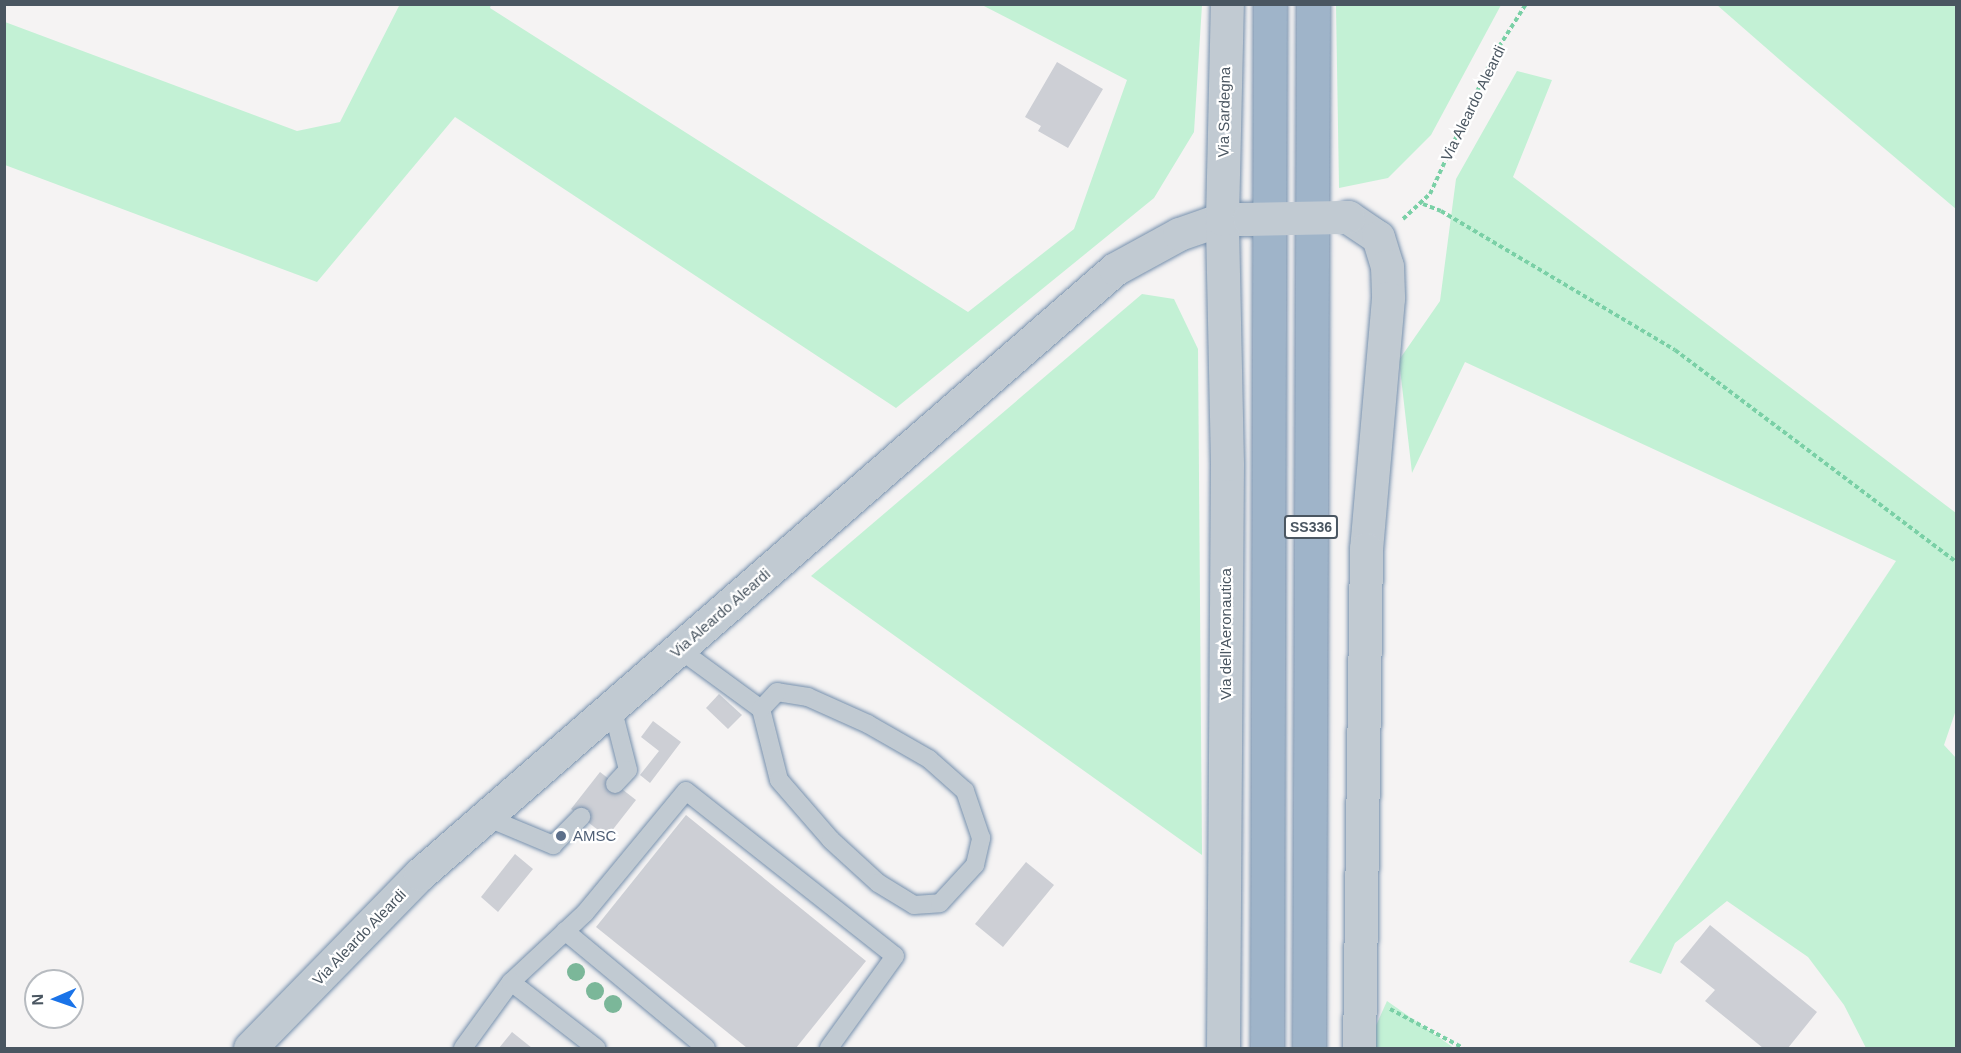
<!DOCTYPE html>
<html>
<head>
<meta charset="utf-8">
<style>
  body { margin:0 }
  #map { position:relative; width:1961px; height:1053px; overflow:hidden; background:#f5f3f3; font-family:Helvetica,sans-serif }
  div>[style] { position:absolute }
  .green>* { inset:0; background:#c3f1d5 }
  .building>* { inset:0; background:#cdcfd5 }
  .path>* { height:4px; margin-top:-2px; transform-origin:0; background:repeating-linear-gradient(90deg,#7ad0a6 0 4.5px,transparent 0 7.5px) }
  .roads { filter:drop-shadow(0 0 2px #7690ad) drop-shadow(0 0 2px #7690ad) }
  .service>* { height:18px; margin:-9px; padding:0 9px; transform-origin:9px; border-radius:9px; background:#c1cad2 }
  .minor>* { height:33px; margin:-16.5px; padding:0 16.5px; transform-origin:16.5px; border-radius:16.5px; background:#c1cad2 }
  .trunk>* { height:33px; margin:-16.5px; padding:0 16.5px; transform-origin:16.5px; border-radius:16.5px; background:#9fb4c9 }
  .minor-bridge>* { height:33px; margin:-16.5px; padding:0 16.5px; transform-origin:16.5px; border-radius:16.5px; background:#c1cad2 }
  .trees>* { width:18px; height:18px; margin:-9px; border-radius:50%; background:#7bb799 }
  .dots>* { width:16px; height:16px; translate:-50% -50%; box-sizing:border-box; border:3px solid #fff; border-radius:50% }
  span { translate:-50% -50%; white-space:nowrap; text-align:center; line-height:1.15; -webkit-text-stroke:4.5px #fff; paint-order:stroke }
  .shield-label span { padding:2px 4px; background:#fff; border:2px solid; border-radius:4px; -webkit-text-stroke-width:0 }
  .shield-label { font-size:14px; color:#4a5661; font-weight:700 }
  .street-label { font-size:15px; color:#4a5661 }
  .service-label { font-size:15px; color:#4e5e75 }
  .left { translate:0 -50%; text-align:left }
  .frame { position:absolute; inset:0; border:6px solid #4a5661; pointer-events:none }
  .north { position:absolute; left:24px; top:969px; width:60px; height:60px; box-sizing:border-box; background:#fff; border:2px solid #b7bbc0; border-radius:50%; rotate:268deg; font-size:16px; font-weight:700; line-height:24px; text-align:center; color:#4a5661 }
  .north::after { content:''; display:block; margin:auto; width:21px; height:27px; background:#1a73e8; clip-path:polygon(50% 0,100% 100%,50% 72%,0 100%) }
</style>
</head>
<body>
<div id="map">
  <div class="green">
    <i style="clip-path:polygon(400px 4px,491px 5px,490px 8px,968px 312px,1074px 229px,1127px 80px,982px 5px,1202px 5px,1194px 132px,1154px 198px,896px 408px,455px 117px,317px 282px,5px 165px,5px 22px,297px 131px,340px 122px)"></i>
    <i style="clip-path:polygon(1336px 5px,1501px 5px,1431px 135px,1388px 178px,1339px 188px)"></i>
    <i style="clip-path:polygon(1717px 5px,1956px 5px,1956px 209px,1788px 67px)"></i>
    <i style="clip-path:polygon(1517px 71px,1552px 80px,1513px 177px,1956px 513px,1956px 710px,1944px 745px,1956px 758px,1956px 1048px,1866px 1048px,1844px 1005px,1808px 957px,1727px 901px,1675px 943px,1661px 974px,1629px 962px,1896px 561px,1465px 362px,1412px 473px,1399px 360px,1440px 301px,1456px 179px)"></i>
    <i style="clip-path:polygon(1142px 294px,1174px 299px,1198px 349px,1202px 855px,811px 576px)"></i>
    <i style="clip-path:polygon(1387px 1001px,1454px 1048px,1370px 1048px,1370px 1039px)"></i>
  </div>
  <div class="building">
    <i style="clip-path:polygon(1057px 62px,1103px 89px,1068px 148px,1038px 131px,1041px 126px,1025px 117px)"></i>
    <i style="clip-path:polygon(719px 694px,742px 715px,728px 729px,706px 708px)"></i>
    <i style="clip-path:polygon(653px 721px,681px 742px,650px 783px,640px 775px,659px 751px,641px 737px)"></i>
    <i style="clip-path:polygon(600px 772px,636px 800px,607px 837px,571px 809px)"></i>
    <i style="clip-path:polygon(686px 815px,866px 961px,796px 1048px,747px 1048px,596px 927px)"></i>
    <i style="clip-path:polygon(515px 854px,533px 869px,498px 912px,481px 897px)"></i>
    <i style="clip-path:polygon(1026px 862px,1054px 885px,1003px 947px,975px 924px)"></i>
    <i style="clip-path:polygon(1710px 925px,1817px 1012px,1788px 1048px,1763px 1048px,1705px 1001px,1715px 990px,1680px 962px)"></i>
    <i style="clip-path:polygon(512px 1032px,532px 1048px,499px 1048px)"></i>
  </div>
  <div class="path">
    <i style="left:1423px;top:204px;width:19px;rotate:21deg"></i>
    <i style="left:1441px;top:211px;width:272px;rotate:30.7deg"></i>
    <i style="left:1675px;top:350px;width:352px;rotate:37deg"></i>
    <i style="left:1403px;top:219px;width:37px;rotate:-43deg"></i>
    <i style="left:1430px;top:194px;width:155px;rotate:-65.3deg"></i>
    <i style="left:1495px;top:53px;width:58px;rotate:-57.7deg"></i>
    <i style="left:1390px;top:1009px;width:83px;rotate:28.1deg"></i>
  </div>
  <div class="roads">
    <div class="service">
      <i style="left:679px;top:649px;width:102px;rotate:36.2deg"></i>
      <i style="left:761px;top:709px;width:73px;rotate:75.8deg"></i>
      <i style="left:779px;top:780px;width:79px;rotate:49.1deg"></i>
      <i style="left:831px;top:840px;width:64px;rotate:42.5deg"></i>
      <i style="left:878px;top:883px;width:42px;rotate:31.4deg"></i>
      <i style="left:914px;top:905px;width:26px;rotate:-4deg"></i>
      <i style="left:940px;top:903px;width:52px;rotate:-47.4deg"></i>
      <i style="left:975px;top:865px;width:28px;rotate:-77deg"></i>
      <i style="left:981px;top:838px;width:50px;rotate:-108.8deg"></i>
      <i style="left:965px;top:791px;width:48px;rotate:-138.4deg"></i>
      <i style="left:929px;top:759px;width:70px;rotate:-150.2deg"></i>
      <i style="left:868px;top:724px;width:66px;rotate:-155.8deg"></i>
      <i style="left:808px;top:697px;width:31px;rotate:-171deg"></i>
      <i style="left:777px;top:692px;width:23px;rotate:133deg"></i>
      <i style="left:612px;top:707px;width:65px;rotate:75.7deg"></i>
      <i style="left:628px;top:770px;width:19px;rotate:133deg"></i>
      <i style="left:486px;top:817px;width:73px;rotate:22.7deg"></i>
      <i style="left:553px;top:845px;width:40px;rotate:-45deg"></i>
      <i style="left:565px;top:931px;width:183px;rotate:39.7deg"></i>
      <i style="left:511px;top:982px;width:101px;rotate:-43deg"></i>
      <i style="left:585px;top:913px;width:158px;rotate:-50.4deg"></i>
      <i style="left:686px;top:791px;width:266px;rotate:38.3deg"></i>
      <i style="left:895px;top:956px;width:113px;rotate:125.7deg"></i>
      <i style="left:463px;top:1048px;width:82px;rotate:-54deg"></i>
      <i style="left:511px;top:982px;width:108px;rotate:37.8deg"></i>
    </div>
    <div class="minor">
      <i style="left:1348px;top:217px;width:36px;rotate:34deg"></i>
      <i style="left:1378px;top:237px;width:30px;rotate:73deg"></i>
      <i style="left:1387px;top:266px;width:32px;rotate:88deg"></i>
      <i style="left:1388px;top:298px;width:252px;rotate:95deg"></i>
      <i style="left:1366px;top:549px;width:499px;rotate:90.8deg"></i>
      <i style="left:250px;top:1048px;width:243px;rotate:-45.7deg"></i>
      <i style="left:420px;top:874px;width:921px;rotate:-41.04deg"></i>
      <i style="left:1115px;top:269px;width:73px;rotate:-28.7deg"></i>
      <i style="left:1179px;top:234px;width:46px;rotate:-19.2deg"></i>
      <i style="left:1222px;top:219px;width:27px"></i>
      <i style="left:1223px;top:1048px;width:584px;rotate:-89.61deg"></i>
      <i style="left:1227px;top:464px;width:245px;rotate:-91.2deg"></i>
      <i style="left:1222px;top:219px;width:215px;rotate:-88.7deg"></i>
    </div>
    <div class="trunk">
      <i style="left:1267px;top:1048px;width:1044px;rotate:-89.84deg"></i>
      <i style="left:1309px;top:1048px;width:1044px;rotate:-89.78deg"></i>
    </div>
  </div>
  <div class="minor-bridge">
    <i style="left:1249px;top:219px;width:99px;rotate:-1.2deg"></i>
  </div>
  <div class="trees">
    <i style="left:576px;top:972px"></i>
    <i style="left:595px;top:991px"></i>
    <i style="left:613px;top:1004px"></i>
  </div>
  <div class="dots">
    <i style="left:561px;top:836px;background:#5c6f8a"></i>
  </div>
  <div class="shield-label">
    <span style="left:1311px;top:527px">SS336</span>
  </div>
  <div class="street-label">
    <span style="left:1473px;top:103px;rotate:-64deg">Via Aleardo Aleardi</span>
    <span style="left:1224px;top:112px;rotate:-89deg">Via Sardegna</span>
    <span style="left:720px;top:613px;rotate:-41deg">Via Aleardo Aleardi</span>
    <span style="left:1226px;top:634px;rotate:-90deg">Via dell'Aeronautica</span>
    <span style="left:359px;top:937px;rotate:-46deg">Via Aleardo Aleardi</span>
  </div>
  <div class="service-label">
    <span class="left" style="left:573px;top:836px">AMSC</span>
  </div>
  <div class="frame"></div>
  <div class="north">N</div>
</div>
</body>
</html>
